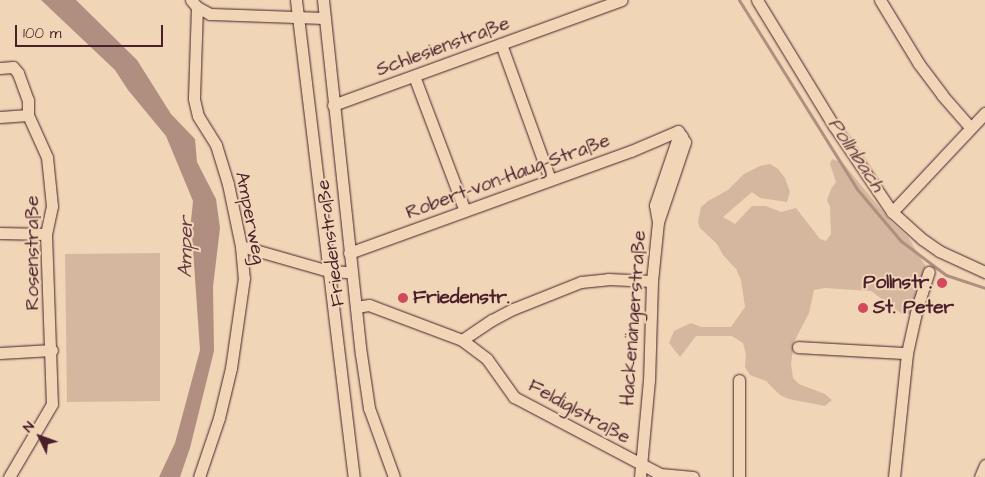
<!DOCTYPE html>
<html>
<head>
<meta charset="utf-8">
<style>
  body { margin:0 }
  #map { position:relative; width:985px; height:477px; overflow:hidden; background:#f0d5b7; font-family:"Architects Daughter",sans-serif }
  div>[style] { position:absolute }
  .green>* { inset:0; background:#d5b7a0 }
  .water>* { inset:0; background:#b08f81 }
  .stream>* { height:3px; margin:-1.5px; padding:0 1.5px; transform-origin:1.5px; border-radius:1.5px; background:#b08f81 }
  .roads { filter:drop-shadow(0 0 1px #4a1f2b) drop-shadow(0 0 1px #4a1f2b) }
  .minor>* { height:11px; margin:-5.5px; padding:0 5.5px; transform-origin:5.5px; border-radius:5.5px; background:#f0d5b7 }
  .dots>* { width:14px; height:14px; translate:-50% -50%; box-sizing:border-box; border:2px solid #f0d5b7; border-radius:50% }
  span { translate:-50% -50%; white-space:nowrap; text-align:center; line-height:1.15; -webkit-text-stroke:4px #f0d5b7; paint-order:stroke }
  .street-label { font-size:19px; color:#4a1f2b }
  .poi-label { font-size:19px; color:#4a1f2b; font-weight:700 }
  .right { translate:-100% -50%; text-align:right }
  .left { translate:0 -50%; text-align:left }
  .water-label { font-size:20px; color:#643b40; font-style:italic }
  .north { position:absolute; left:15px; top:412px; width:50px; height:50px; -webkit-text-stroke:4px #f0d5b7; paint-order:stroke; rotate:312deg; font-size:14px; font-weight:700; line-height:20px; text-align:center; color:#4a1f2b }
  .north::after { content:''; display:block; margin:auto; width:18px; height:22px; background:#4a1f2b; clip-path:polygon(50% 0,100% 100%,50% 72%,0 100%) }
  .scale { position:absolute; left:15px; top:25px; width:148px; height:22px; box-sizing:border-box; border:2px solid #4a1f2b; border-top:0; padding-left:6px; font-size:15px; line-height:18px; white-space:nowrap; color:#4a1f2b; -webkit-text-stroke:4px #f0d5b7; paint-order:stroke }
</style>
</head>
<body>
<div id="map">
  <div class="green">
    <i style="clip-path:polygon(832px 159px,843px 163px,891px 222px,908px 237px,929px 272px,910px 314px,902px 314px,871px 291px,825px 288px,814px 290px,809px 313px,794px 342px,791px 364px,793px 378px,799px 384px,825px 394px,832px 400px,825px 406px,789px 399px,780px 395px,766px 381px,750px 375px,745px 367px,746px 354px,743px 343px,732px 336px,696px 336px,680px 357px,669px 343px,674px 331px,691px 323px,701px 327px,731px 327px,745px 307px,741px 280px,736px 269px,723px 255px,717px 244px,700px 228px,698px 222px,701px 207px,708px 201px,728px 190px,744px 174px,760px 166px,770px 164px,778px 169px,785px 178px,790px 192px,787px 202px,760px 198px,752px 192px,723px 217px,735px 224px,752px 206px,766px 206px,781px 212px,796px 208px,820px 239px,826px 241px,831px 234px,830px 207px,827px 200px,831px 189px,836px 182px,830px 164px)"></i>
    <i style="clip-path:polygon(160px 253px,160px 401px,67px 402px,65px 254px)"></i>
  </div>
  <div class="water">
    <i style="clip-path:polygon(41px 0,76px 0,137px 60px,171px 114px,195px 139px,197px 162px,216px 199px,220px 228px,213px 287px,214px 351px,190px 448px,180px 477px,159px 477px,175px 443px,200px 350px,191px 221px,193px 201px,166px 136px,128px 90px,115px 70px)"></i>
  </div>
  <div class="stream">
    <i style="left:739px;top:0;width:223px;rotate:58deg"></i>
    <i style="left:857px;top:189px;width:68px;rotate:49.8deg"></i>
    <i style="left:901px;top:241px;width:56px;rotate:37.1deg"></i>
    <i style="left:946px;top:275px;width:41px;rotate:18.4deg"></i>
  </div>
  <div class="roads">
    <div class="minor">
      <i style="left:191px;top:0;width:9px;rotate:49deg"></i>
      <i style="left:197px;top:7px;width:92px;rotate:91.9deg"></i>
      <i style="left:194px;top:99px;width:17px;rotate:77deg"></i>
      <i style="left:198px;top:116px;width:34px;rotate:58deg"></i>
      <i style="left:216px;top:145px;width:41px;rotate:72.9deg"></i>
      <i style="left:228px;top:184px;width:63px;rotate:78.2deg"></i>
      <i style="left:241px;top:246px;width:32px;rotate:85deg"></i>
      <i style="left:244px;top:278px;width:91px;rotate:98.2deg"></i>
      <i style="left:231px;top:368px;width:51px;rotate:103.5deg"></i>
      <i style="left:219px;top:418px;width:62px;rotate:108.7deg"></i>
      <i style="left:296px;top:0;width:481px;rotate:83.1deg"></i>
      <i style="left:323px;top:0;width:356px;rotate:83.9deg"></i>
      <i style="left:361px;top:354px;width:55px;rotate:81.6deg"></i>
      <i style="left:369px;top:408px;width:73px;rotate:70.1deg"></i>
      <i style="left:757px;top:0;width:148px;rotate:58.6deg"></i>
      <i style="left:834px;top:126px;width:104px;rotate:56deg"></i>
      <i style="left:892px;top:212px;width:40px;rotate:42deg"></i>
      <i style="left:922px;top:239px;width:21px;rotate:35deg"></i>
      <i style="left:939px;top:251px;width:51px;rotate:24.5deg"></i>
      <i style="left:880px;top:0;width:75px;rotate:58.6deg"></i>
      <i style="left:919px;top:64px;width:39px;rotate:53deg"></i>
      <i style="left:942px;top:95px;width:43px;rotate:48.8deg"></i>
      <i style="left:197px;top:7px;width:15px;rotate:28deg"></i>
      <i style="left:210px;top:14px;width:115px;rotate:2deg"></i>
      <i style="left:501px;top:44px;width:144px;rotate:70.1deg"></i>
      <i style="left:0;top:68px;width:13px;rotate:-4deg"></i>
      <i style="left:13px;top:67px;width:8px;rotate:50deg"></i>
      <i style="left:18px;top:73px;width:29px;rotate:70deg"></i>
      <i style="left:28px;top:100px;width:15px;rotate:90deg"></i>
      <i style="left:28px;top:115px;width:46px;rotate:65.7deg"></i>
      <i style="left:47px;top:157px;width:49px;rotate:84.2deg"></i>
      <i style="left:52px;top:206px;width:29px;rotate:102deg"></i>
      <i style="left:46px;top:234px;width:170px;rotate:88deg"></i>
      <i style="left:52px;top:404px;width:85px;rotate:120.5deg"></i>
      <i style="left:414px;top:76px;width:144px;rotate:69.3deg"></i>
      <i style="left:333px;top:105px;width:307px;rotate:-20deg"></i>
      <i style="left:0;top:117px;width:28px;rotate:-4deg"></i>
      <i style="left:892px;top:212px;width:136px;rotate:-46.8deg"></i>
      <i style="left:658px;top:222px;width:17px;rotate:-100deg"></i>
      <i style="left:655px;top:205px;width:65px;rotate:-71.3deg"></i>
      <i style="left:676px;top:143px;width:9px;rotate:-49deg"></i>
      <i style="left:0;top:233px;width:46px;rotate:1.2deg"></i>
      <i style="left:241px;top:246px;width:91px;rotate:15.9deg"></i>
      <i style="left:329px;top:271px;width:22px;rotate:3deg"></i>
      <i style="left:349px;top:253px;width:300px;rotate:-19.9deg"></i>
      <i style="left:631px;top:151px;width:51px;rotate:-23.1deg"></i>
      <i style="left:678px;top:131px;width:13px;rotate:58deg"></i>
      <i style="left:685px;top:142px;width:84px;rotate:108.6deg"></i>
      <i style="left:658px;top:222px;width:59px;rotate:95.8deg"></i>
      <i style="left:652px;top:281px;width:99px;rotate:91.7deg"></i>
      <i style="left:649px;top:380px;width:97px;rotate:95.3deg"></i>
      <i style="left:356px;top:307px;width:13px;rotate:-9deg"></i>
      <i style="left:369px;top:305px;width:99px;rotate:20.6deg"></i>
      <i style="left:462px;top:340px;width:31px;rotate:37deg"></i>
      <i style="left:487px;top:359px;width:47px;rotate:54.6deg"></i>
      <i style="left:514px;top:397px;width:165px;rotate:27.8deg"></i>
      <i style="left:660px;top:474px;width:33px;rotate:5deg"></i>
      <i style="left:462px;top:340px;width:36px;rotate:-34deg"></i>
      <i style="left:492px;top:320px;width:24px;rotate:-28deg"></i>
      <i style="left:513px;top:309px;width:73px;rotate:-21.7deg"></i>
      <i style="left:581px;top:282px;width:27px;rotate:-6deg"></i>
      <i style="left:608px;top:279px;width:44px;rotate:2.6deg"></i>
      <i style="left:798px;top:347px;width:109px;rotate:3.2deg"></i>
      <i style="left:0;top:353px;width:52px;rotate:-3.3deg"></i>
      <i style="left:739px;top:380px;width:97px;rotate:90deg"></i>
      <i style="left:894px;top:477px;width:125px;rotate:-84deg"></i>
      <i style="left:907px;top:353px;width:46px;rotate:-77.5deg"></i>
      <i style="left:917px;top:308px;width:38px;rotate:-72deg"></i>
      <i style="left:980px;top:477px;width:13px;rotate:-67deg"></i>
    </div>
  </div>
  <div class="dots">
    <i style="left:942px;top:283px;background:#d1495b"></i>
    <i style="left:403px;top:298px;background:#d1495b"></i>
    <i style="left:863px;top:308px;background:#d1495b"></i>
  </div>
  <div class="street-label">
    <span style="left:443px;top:47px;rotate:-20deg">Schlesienstraße</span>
    <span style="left:508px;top:177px;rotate:-20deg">Robert-von-Haug-Straße</span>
    <span style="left:250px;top:218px;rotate:79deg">Amperweg</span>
    <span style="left:331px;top:243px;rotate:-97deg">Friedenstraße</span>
    <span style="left:33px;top:253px;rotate:-90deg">Rosenstraße</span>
    <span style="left:634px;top:318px;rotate:-86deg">Hackenängerstraße</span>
    <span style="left:579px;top:412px;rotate:29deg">Feldiglstraße</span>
  </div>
  <div class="poi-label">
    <span class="right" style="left:932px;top:283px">Pollnstr.</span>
    <span class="left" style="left:413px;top:298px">Friedenstr.</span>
    <span class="left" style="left:873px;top:308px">St. Peter</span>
  </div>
  <div class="water-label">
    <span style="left:856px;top:155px;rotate:56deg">Pollnbach</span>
    <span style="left:186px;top:247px;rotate:-89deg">Amper</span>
  </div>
  <div class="north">N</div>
  <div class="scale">100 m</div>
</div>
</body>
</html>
